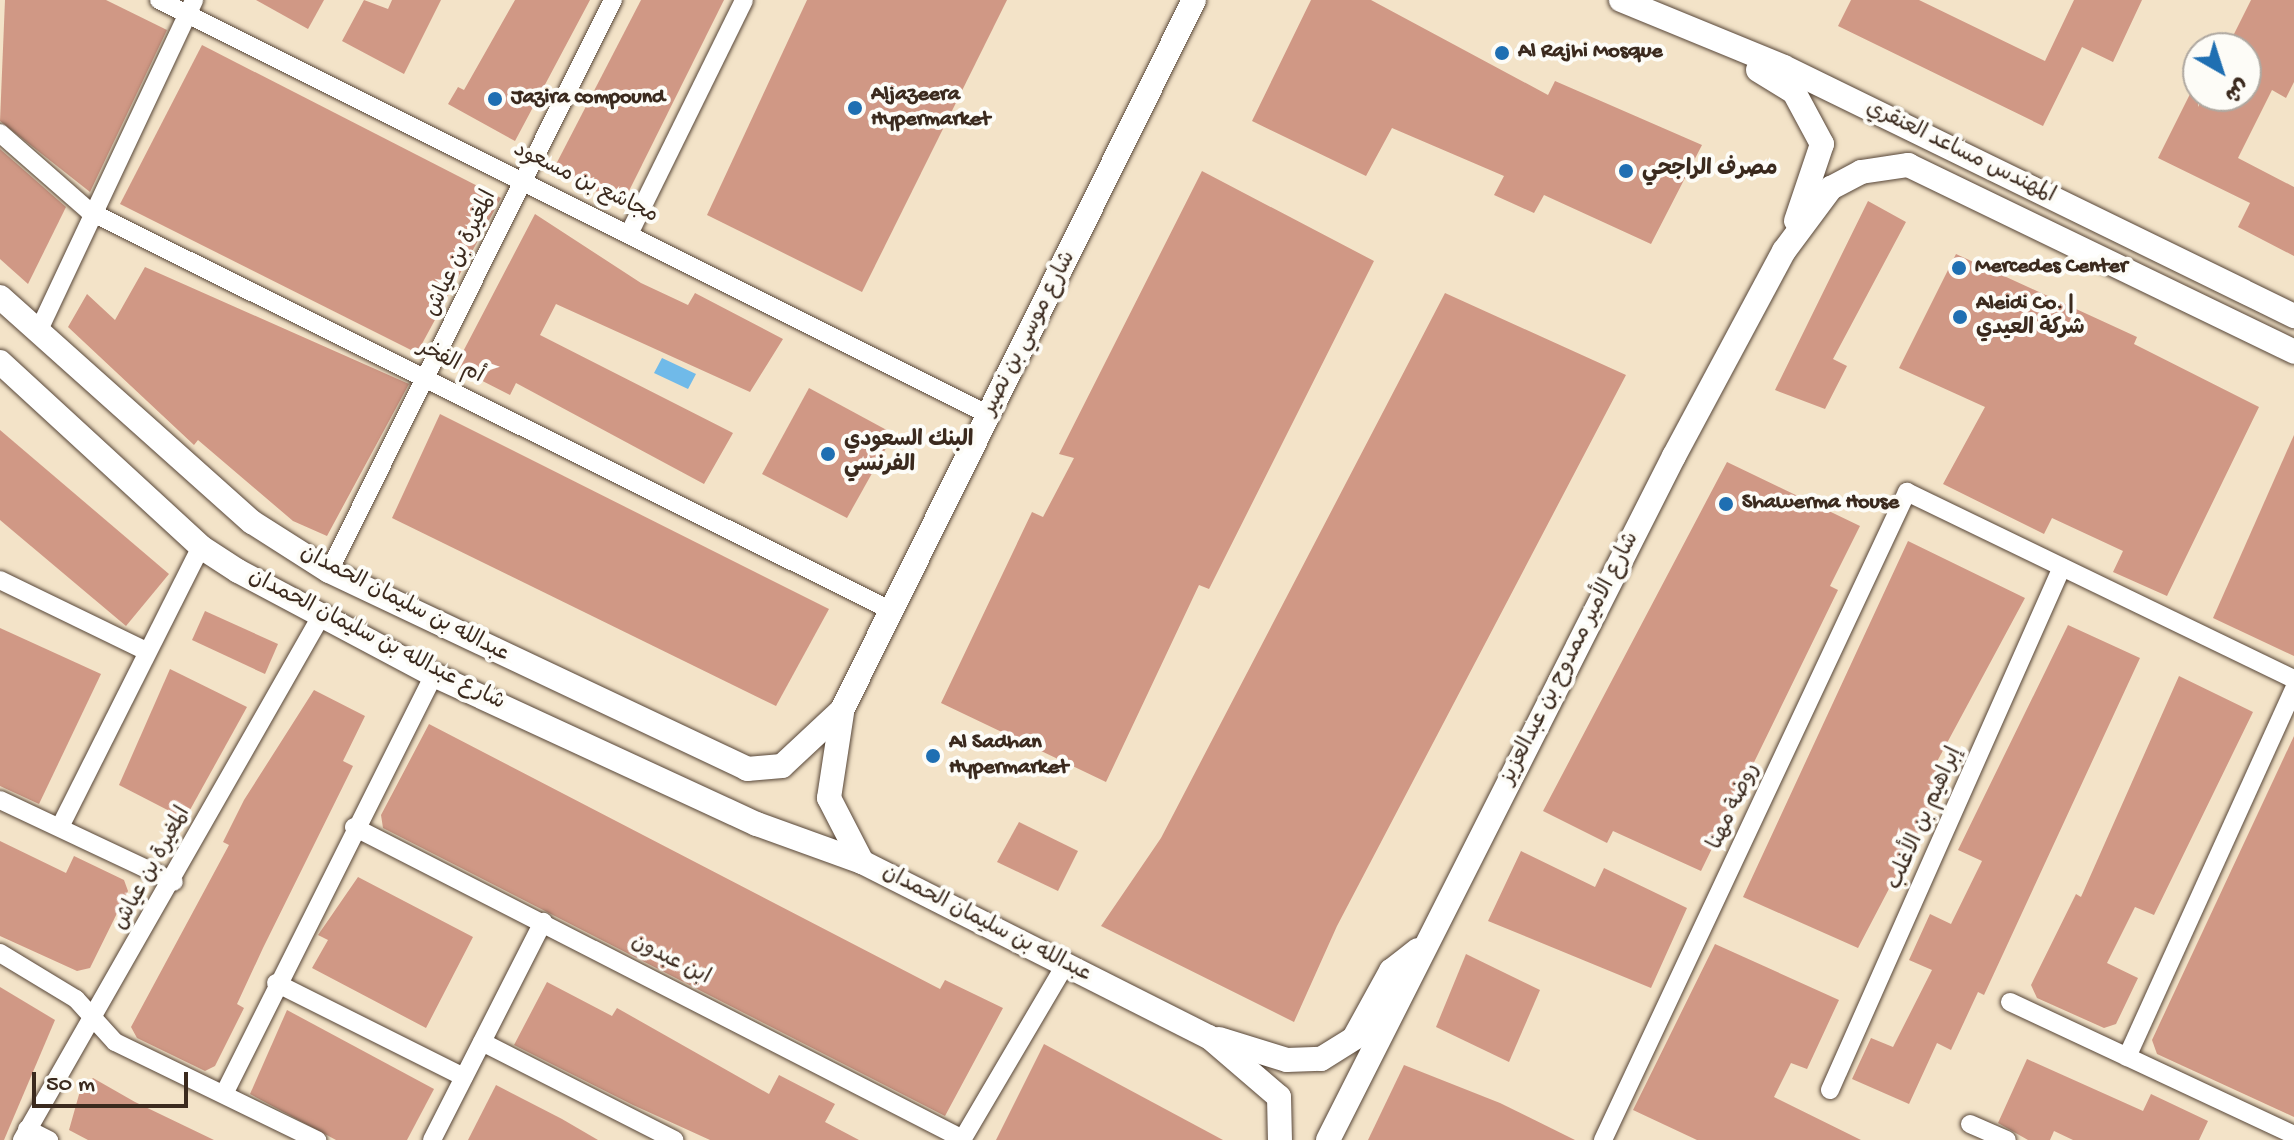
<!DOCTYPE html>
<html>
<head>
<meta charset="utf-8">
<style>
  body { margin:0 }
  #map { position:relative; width:2294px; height:1140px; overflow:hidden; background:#f3e3c8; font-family:"Gochi Hand","Playpen Sans Arabic",sans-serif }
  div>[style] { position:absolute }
  .water>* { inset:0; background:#70bae9 }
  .building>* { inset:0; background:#d09885 }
  .roads { filter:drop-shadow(0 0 2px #574638) drop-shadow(0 0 2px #574638) }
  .minor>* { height:18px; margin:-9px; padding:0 9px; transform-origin:9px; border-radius:9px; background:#fff }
  .tertiary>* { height:24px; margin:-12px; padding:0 12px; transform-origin:12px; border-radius:12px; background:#fff }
  .dots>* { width:22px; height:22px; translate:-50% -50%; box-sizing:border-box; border:4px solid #fdfcf7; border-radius:50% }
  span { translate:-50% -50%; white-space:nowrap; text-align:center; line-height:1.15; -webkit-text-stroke:8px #fdfcf7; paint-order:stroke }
  .poi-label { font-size:22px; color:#3b2a1e; font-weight:700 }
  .left { translate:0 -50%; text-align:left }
  .street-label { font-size:22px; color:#3b2a1e }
  .north { position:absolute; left:2182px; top:32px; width:80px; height:80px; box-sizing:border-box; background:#fdfcf7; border:2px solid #afa8a0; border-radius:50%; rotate:141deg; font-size:22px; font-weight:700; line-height:32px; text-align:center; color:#3b2a1e }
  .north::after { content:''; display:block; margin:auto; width:28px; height:36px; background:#1f6fb2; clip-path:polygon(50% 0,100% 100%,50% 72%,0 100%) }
  .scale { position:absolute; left:32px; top:1072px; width:156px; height:36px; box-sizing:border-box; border:4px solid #3b2a1e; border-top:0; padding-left:10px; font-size:24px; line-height:28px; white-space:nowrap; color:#3b2a1e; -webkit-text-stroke:6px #fdfcf7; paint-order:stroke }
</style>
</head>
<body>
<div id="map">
  <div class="water">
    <i style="clip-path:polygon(662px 358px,696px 374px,688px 389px,654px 373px)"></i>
  </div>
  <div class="building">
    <i style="clip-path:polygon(5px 0,106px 0,167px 30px,90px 192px,0 121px)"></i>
    <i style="clip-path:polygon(256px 0,324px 0,308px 29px)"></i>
    <i style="clip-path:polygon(364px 0,388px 9px,392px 0,441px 0,404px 74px,342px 41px)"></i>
    <i style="clip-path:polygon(515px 0,590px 0,515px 141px,448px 104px,458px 87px,464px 90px)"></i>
    <i style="clip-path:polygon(641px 0,724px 0,623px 203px,552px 172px)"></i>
    <i style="clip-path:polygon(807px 0,1007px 0,862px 292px,707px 215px)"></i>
    <i style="clip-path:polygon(1311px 0,1371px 0,1548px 95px,1555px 81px,1702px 145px,1651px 244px,1544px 195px,1534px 213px,1494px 195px,1504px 176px,1392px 128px,1366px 176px,1252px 121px)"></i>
    <i style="clip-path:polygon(1851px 0,1919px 0,2045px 61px,2074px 0,2142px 0,2113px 62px,2082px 47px,2043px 126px,1838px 26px)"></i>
    <i style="clip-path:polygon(2251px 0,2294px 0,2294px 82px,2286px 98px,2272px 90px,2238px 158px,2294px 187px,2294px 256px,2238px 227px,2250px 203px,2158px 158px,2198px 78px,2198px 107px,2203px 96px,2246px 96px,2246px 48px,2227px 48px)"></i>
    <i style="clip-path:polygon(202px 45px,501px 198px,417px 353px,120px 204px)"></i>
    <i style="clip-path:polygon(0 149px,66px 207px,28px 284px,0 259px)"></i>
    <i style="clip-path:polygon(1202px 171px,1374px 261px,1209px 589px,1199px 585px,1106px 782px,941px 703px,1032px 512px,1043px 517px,1074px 458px,1059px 454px)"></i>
    <i style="clip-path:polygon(1868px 201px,1906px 222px,1833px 359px,1847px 366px,1825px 409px,1775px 390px)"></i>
    <i style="clip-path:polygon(535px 214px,641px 283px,688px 305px,695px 293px,783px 339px,750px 392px,556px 304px,540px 335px,733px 433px,704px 484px,516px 383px,510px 395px,455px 367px)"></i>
    <i style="clip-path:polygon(1956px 254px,2137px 337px,2134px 344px,2259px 407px,2167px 596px,2113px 572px,2123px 551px,2052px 518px,2044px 534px,1943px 484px,1985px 407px,1899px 368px)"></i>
    <i style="clip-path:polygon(145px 267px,409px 384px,327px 536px,293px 521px,198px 440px,194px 445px,68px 327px,87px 294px,115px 320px)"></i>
    <i style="clip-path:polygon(1445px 293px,1626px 375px,1337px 926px,1294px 1022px,1101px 926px,1161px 838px)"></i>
    <i style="clip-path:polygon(809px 388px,894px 434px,847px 518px,762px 474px)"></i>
    <i style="clip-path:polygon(440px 414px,829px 609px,776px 706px,392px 518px)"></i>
    <i style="clip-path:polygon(0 430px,169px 574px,126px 626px,0 520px)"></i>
    <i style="clip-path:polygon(2294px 435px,2294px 656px,2213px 618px)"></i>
    <i style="clip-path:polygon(1727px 462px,1860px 526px,1830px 586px,1838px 590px,1701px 871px,1613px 831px,1607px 843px,1543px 811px)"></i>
    <i style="clip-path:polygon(1908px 541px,2025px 598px,1933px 769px,1948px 776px,1858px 948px,1743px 897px)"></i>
    <i style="clip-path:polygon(205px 611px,278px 644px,265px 674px,192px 640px)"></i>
    <i style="clip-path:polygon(2068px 625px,2140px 658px,1984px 995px,1978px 992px,1951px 1050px,1937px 1043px,1909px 1104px,1852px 1079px,1871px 1038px,1893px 1047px,1932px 970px,1909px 960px,1930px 914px,1951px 924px,1982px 861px,1958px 850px)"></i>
    <i style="clip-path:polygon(0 628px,101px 674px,39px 804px,0 786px)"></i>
    <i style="clip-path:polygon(170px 669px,247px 707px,185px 819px,119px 785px)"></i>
    <i style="clip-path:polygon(2179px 676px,2253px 712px,2154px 915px,2135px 907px,2107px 963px,2138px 978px,2116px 1024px,2104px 1028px,2037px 998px,2031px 985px,2076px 894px,2081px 897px)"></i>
    <i style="clip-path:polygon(314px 690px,365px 716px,343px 761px,353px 766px,263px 948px,237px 1004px,244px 1008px,215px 1066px,205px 1071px,137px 1038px,131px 1027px,229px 845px,223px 842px,244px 800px)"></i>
    <i style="clip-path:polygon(429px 724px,940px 989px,945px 980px,1003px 1008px,945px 1116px,383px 828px,381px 815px)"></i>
    <i style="clip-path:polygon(2294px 736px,2294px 1117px,2157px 1054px,2152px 1040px)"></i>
    <i style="clip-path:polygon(1019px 822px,1078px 851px,1058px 891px,997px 862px)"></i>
    <i style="clip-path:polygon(0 841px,66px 873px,74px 856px,124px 880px,128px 891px,90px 968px,77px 971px,0 936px)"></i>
    <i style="clip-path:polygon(1521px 851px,1595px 887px,1604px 868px,1687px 908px,1651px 988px,1488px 921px)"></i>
    <i style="clip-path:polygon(358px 877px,473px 937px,426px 1028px,312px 968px,328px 940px,318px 935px)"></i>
    <i style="clip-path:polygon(1715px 944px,1839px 1000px,1807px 1069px,1791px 1063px,1774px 1097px,1861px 1140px,1697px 1140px,1633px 1110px)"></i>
    <i style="clip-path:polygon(1466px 954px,1540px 990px,1509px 1062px,1436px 1027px)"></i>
    <i style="clip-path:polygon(547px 982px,612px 1016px,617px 1008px,769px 1094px,779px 1075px,835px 1104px,825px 1122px,859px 1140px,710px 1140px,633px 1105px,514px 1045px)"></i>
    <i style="clip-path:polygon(0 987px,55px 1020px,4px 1140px,0 1140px)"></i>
    <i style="clip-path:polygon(287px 1010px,434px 1089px,407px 1140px,336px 1140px,250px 1094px)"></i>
    <i style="clip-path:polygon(1044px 1044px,1223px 1140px,996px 1140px)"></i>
    <i style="clip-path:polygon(2027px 1059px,2143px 1111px,2151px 1094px,2208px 1121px,2199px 1140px,2073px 1140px,2054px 1131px,2050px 1140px,2028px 1140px,1998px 1123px)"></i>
    <i style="clip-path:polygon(1404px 1065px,1500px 1103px,1575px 1140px,1368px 1140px)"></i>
    <i style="clip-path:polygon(93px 1078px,135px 1102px,214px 1140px,88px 1140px,69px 1130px,80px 1091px)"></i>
    <i style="clip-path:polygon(496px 1085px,562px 1119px,598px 1140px,468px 1140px)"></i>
  </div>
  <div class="roads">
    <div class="minor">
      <i style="left:159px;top:0;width:928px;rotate:26.57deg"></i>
      <i style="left:0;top:133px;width:118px;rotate:41.2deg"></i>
      <i style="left:89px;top:211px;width:899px;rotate:26.48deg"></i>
      <i style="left:630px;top:232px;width:258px;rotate:-63.8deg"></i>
      <i style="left:38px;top:332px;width:367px;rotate:-64.8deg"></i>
      <i style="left:329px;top:571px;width:638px;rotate:-63.56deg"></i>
      <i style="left:0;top:580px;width:160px;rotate:25.9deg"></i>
      <i style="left:0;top:800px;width:192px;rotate:25.2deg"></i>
      <i style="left:62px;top:823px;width:309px;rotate:-63.3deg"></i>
      <i style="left:354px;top:827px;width:684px;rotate:27.13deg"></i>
      <i style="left:0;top:953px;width:89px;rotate:31.2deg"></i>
      <i style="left:76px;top:999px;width:58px;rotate:47.8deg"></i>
      <i style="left:115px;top:1042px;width:225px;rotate:25.9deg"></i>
      <i style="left:276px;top:983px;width:210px;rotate:26.6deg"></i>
      <i style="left:2010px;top:1002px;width:314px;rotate:25.1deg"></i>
      <i style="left:482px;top:1042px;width:216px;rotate:27deg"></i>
      <i style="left:2127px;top:1057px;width:404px;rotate:-65.6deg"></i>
      <i style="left:1830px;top:1090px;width:572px;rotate:-66.08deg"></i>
      <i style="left:225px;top:1092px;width:466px;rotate:-63.4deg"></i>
      <i style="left:1970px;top:1124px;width:40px;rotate:23.4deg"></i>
      <i style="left:27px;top:1129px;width:25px;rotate:27deg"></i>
      <i style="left:22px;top:1140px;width:601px;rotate:-60.28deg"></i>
      <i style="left:432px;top:1140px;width:245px;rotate:-63deg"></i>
      <i style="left:962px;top:1140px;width:203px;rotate:-59.5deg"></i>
      <i style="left:1603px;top:1140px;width:716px;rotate:-64.87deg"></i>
      <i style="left:1907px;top:492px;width:430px;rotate:25.8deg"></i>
    </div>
    <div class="tertiary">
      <i style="left:1621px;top:0;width:176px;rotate:22.3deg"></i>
      <i style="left:1784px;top:67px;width:568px;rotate:26.02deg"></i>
      <i style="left:1758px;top:70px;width:42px;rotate:31.4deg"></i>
      <i style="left:1794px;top:92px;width:59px;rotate:61.7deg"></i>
      <i style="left:1822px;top:144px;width:81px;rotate:108.7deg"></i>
      <i style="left:0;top:297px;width:338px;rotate:41.8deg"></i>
      <i style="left:252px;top:522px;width:91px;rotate:32.5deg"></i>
      <i style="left:329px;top:571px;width:463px;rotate:25.3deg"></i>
      <i style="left:747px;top:769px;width:35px;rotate:-5deg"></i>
      <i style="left:782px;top:766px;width:82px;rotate:-43deg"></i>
      <i style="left:842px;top:710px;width:792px;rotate:-63.63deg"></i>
      <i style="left:0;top:362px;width:273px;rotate:42.6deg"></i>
      <i style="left:201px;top:547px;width:44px;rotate:33deg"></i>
      <i style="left:238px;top:571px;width:222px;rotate:28deg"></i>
      <i style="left:434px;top:675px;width:356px;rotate:24.8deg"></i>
      <i style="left:757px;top:824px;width:112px;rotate:19.9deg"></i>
      <i style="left:862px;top:862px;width:389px;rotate:26.8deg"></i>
      <i style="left:1209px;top:1037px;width:92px;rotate:40.6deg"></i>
      <i style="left:1279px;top:1097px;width:43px;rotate:88.7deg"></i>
      <i style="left:842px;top:713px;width:86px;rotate:98.7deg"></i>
      <i style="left:829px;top:798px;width:72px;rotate:62.7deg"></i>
      <i style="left:1219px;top:1039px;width:71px;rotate:17.2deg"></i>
      <i style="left:1287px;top:1060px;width:34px;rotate:-2deg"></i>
      <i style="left:1321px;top:1059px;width:39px;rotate:-32deg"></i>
      <i style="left:1354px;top:1038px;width:77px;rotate:-61.1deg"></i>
      <i style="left:1391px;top:971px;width:34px;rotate:-38deg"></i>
      <i style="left:1328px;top:1140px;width:767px;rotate:-63.17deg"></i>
      <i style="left:1674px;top:456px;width:233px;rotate:-61.8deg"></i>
      <i style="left:1784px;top:251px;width:79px;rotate:-53.3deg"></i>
      <i style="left:1831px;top:188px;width:34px;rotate:-28deg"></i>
      <i style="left:1861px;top:172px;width:48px;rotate:-8.5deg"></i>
      <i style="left:1908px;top:165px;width:429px;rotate:25.8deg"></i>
    </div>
  </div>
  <div class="dots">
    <i style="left:1502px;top:53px;background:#1f6fb2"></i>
    <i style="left:495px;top:99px;background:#1f6fb2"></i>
    <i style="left:855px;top:108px;background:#1f6fb2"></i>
    <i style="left:1626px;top:171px;background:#1f6fb2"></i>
    <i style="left:1959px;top:268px;background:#1f6fb2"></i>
    <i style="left:1960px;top:317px;background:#1f6fb2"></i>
    <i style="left:828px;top:454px;background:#1f6fb2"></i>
    <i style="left:1726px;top:504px;background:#1f6fb2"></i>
    <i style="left:933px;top:756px;background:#1f6fb2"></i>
  </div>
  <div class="poi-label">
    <span class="left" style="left:1518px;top:53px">Al Rajhi Mosque</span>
    <span class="left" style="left:871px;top:108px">Aljazeera<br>Hypermarket</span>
    <span class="left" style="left:511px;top:99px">Jazira compound</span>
    <span class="left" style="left:1642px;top:171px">مصرف الراجحي</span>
    <span class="left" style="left:1975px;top:268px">Mercedes Center</span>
    <span class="left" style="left:1976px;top:317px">Aleidi Co. |<br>شركة العيدي</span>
    <span class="left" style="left:844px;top:454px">البنك السعودي<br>الفرنسي</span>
    <span class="left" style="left:1742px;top:504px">Shawerma House</span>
    <span class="left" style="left:949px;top:756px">Al Sadhan<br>Hypermarket</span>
  </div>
  <div class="street-label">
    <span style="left:1960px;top:153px;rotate:26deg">المهندس مساعد العنقري</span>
    <span style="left:585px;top:184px;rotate:26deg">مجاشع بن مسعود</span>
    <span style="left:462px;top:254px;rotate:-64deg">المغيرة بن عياش</span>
    <span style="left:1030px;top:334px;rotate:-63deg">شارع موسي بن نصير</span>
    <span style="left:450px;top:363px;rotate:27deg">أم الفخر</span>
    <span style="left:404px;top:605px;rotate:27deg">عبدالله بن سليمان الحمدان</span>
    <span style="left:376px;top:641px;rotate:27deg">شارع عبدالله بن سليمان الحمدان</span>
    <span style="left:1571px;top:659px;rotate:-63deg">شارع الأمير ممدوح بن عبدالعزيز</span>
    <span style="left:1735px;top:807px;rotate:-65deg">روضة مهنا</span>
    <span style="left:1926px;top:819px;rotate:-66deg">إبراهيم بن الأغلب</span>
    <span style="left:153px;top:869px;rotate:-61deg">المغيرة بن عياش</span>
    <span style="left:986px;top:925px;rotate:27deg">عبدالله بن سليمان الحمدان</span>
    <span style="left:670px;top:961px;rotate:27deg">ابن عبدون</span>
  </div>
  <div class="north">ش</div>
  <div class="scale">50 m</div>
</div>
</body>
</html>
